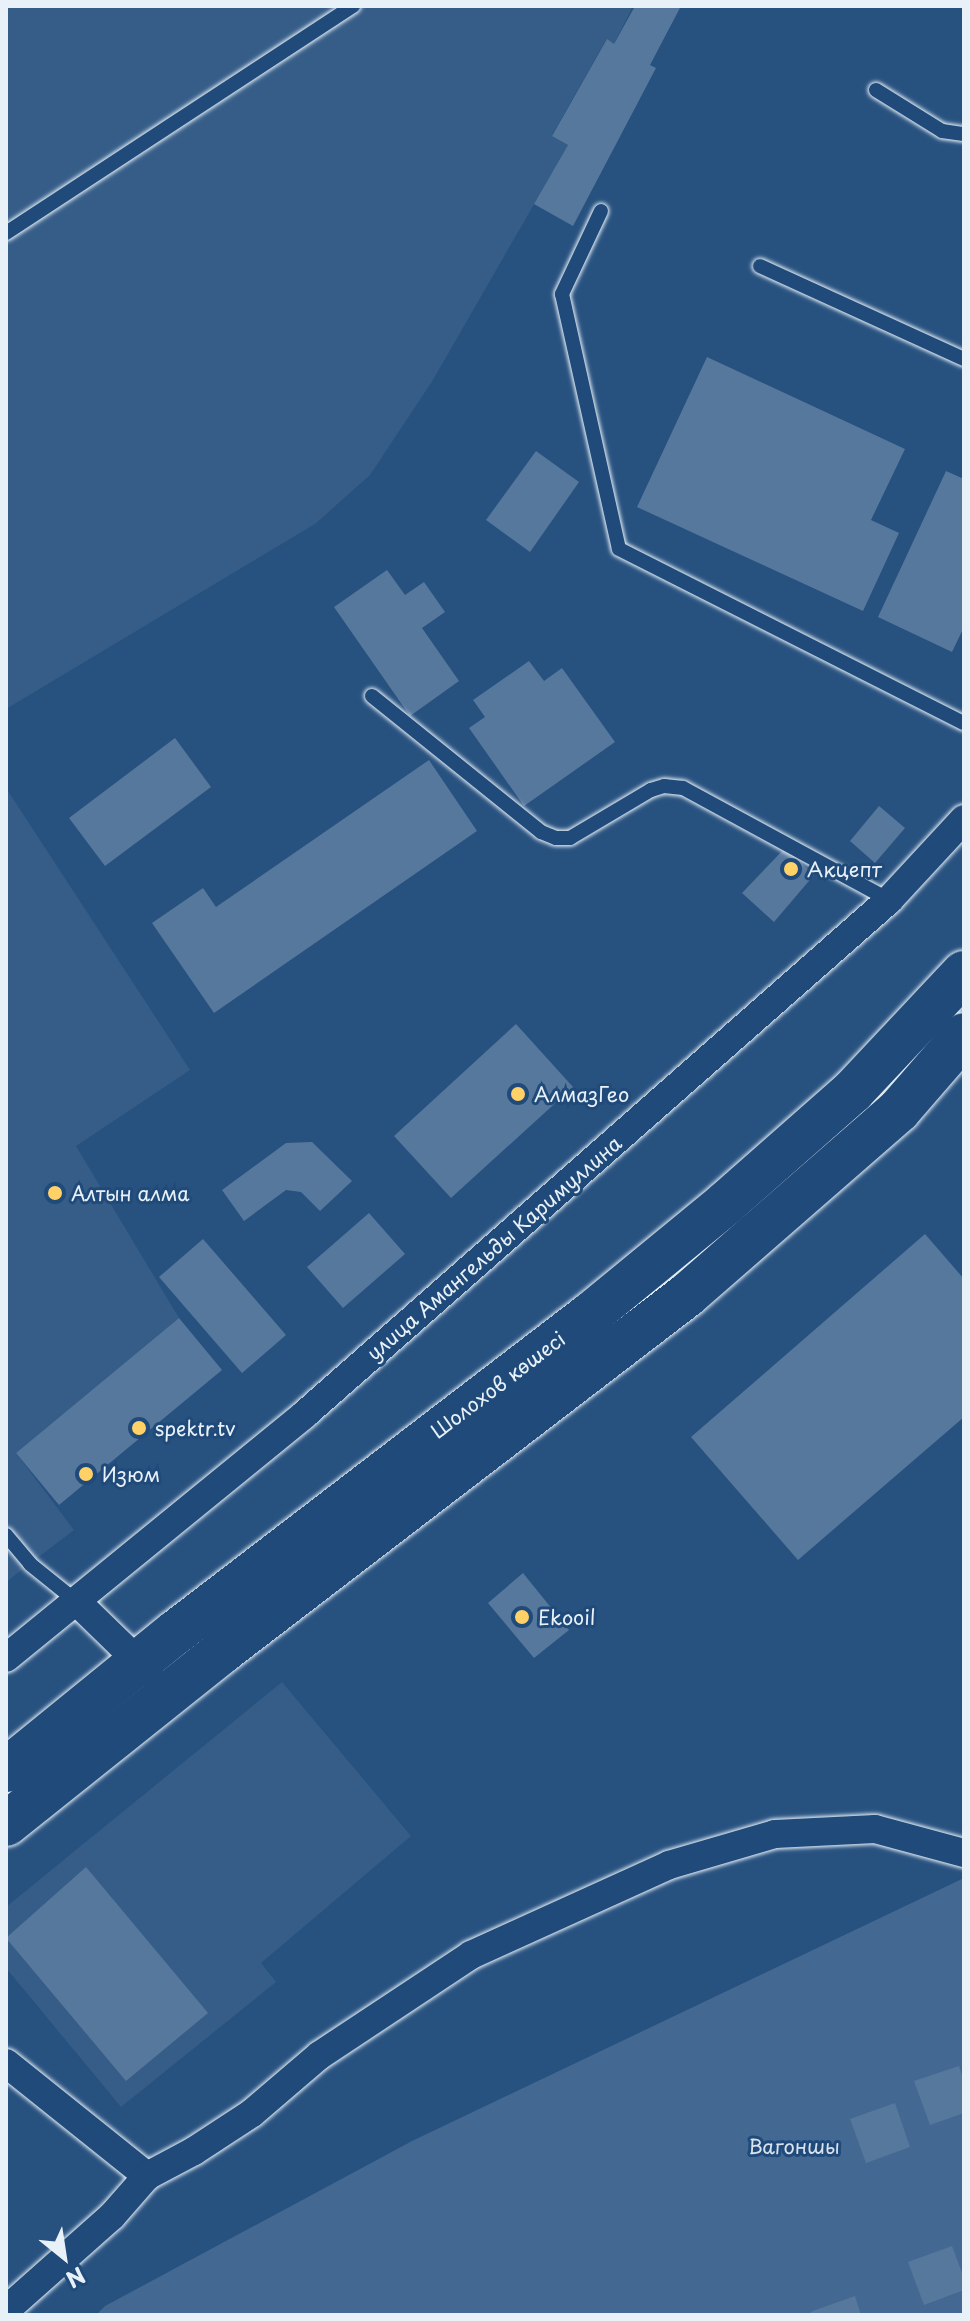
<!DOCTYPE html>
<html>
<head>
<meta charset="utf-8">
<style>
  body { margin:0 }
  #map { position:relative; width:970px; height:2321px; overflow:hidden; background:#27517f; font-family:"Playpen Sans",sans-serif }
  div>[style] { position:absolute }
  .built>* { inset:0; background:#355d88 }
  .green>* { inset:0; background:#436891 }
  .building>* { inset:0; background:#57789d }
  .roads { filter:drop-shadow(0 0 2px #e8f1f8) drop-shadow(0 0 2px #e8f1f8) }
  .service>* { height:14px; margin:-7px; padding:0 7px; transform-origin:7px; border-radius:7px; background:#1f4a7a }
  .minor>* { height:28px; margin:-14px; padding:0 14px; transform-origin:14px; border-radius:14px; background:#1f4a7a }
  .trunk>* { height:44px; margin:-22px; padding:0 22px; transform-origin:22px; border-radius:22px; background:#1f4a7a }
  .dots>* { width:22px; height:22px; translate:-50% -50%; box-sizing:border-box; border:4px solid #1f4a7a; border-radius:50% }
  span { translate:-50% -50%; white-space:nowrap; text-align:center; line-height:1.15; -webkit-text-stroke:6px #1f4a7a; paint-order:stroke }
  .poi-label { font-size:20px; color:#e8f1f8 }
  .left { translate:0 -50%; text-align:left }
  .street-label { font-size:20px; color:#e8f1f8 }
  .park-label { font-size:20px; color:#d8e3ee }
  .frame { position:absolute; inset:0; border:8px solid #e8f1f8; pointer-events:none }
  .north { position:absolute; left:24px; top:2217px; width:80px; height:80px; -webkit-text-stroke:6px #1f4a7a; paint-order:stroke; rotate:150deg; font-size:22px; font-weight:700; line-height:32px; text-align:center; color:#e8f1f8 }
  .north::after { content:''; display:block; margin:auto; width:28px; height:36px; background:#e8f1f8; clip-path:polygon(50% 0,100% 100%,50% 72%,0 100%) }
</style>
</head>
<body>
<div id="map">
  <div class="built">
    <i style="clip-path:polygon(6px 6px,633px 6px,614px 44px,606px 40px,552px 135px,568px 145px,433px 380px,370px 475px,315px 524px,6px 709px)"></i>
    <i style="clip-path:polygon(6px 788px,190px 1070px,76px 1146px,179px 1318px,16px 1453px,74px 1530px,6px 1582px)"></i>
    <i style="clip-path:polygon(282px 1682px,411px 1836px,261px 1963px,276px 1982px,121px 2107px,6px 1968px,6px 1907px)"></i>
  </div>
  <div class="green">
    <i style="clip-path:polygon(964px 1878px,964px 2315px,96px 2315px,105px 2306px,412px 2141px)"></i>
  </div>
  <div class="building">
    <i style="clip-path:polygon(635px 6px,681px 6px,650px 65px,656px 68px,573px 226px,534px 204px,568px 145px,552px 136px,607px 39px,614px 44px)"></i>
    <i style="clip-path:polygon(707px 357px,905px 449px,871px 520px,899px 533px,863px 611px,637px 507px)"></i>
    <i style="clip-path:polygon(536px 451px,579px 482px,530px 552px,486px 520px)"></i>
    <i style="clip-path:polygon(946px 471px,964px 479px,964px 627px,952px 652px,878px 617px)"></i>
    <i style="clip-path:polygon(387px 570px,405px 595px,424px 582px,445px 612px,422px 628px,459px 681px,410px 716px,334px 607px)"></i>
    <i style="clip-path:polygon(529px 661px,544px 681px,562px 668px,615px 742px,524px 806px,469px 728px,485px 717px,473px 700px)"></i>
    <i style="clip-path:polygon(175px 738px,211px 787px,105px 866px,69px 818px)"></i>
    <i style="clip-path:polygon(429px 760px,477px 831px,214px 1013px,152px 923px,203px 888px,216px 907px)"></i>
    <i style="clip-path:polygon(879px 806px,905px 828px,875px 863px,850px 841px)"></i>
    <i style="clip-path:polygon(785px 848px,814px 875px,774px 922px,742px 893px)"></i>
    <i style="clip-path:polygon(516px 1024px,573px 1087px,451px 1198px,394px 1136px)"></i>
    <i style="clip-path:polygon(312px 1142px,352px 1181px,320px 1211px,301px 1192px,286px 1190px,244px 1221px,222px 1190px,286px 1143px)"></i>
    <i style="clip-path:polygon(369px 1213px,405px 1254px,343px 1308px,307px 1267px)"></i>
    <i style="clip-path:polygon(925px 1234px,964px 1279px,964px 1417px,798px 1560px,691px 1437px)"></i>
    <i style="clip-path:polygon(203px 1239px,286px 1335px,242px 1373px,159px 1277px)"></i>
    <i style="clip-path:polygon(179px 1318px,222px 1370px,59px 1505px,16px 1453px)"></i>
    <i style="clip-path:polygon(523px 1573px,569px 1630px,534px 1658px,488px 1603px)"></i>
    <i style="clip-path:polygon(86px 1867px,208px 2013px,126px 2081px,6px 1938px)"></i>
    <i style="clip-path:polygon(959px 2066px,964px 2081px,964px 2113px,930px 2125px,914px 2081px)"></i>
    <i style="clip-path:polygon(895px 2103px,910px 2147px,866px 2163px,850px 2119px)"></i>
    <i style="clip-path:polygon(952px 2246px,964px 2278px,964px 2290px,924px 2305px,908px 2262px)"></i>
    <i style="clip-path:polygon(855px 2296px,861px 2315px,811px 2315px,810px 2312px)"></i>
  </div>
  <div class="roads">
    <div class="service">
      <i style="left:876px;top:90px;width:78px;rotate:31.8deg"></i>
      <i style="left:942px;top:131px;width:22px;rotate:8deg"></i>
      <i style="left:601px;top:211px;width:92px;rotate:115.2deg"></i>
      <i style="left:562px;top:294px;width:261px;rotate:77.4deg"></i>
      <i style="left:619px;top:549px;width:386px;rotate:26.8deg"></i>
      <i style="left:6px;top:233px;width:415px;rotate:-33.2deg"></i>
      <i style="left:760px;top:266px;width:224px;rotate:24.5deg"></i>
      <i style="left:372px;top:696px;width:217px;rotate:38.8deg"></i>
      <i style="left:541px;top:832px;width:16px;rotate:22deg"></i>
      <i style="left:556px;top:838px;width:14px"></i>
      <i style="left:570px;top:838px;width:94px;rotate:-30.7deg"></i>
      <i style="left:651px;top:790px;width:14px;rotate:-17deg"></i>
      <i style="left:664px;top:786px;width:19px;rotate:6deg"></i>
      <i style="left:683px;top:788px;width:234px;rotate:28.5deg"></i>
      <i style="left:6px;top:1535px;width:38px;rotate:50deg"></i>
      <i style="left:30px;top:1564px;width:59px;rotate:38.8deg"></i>
    </div>
    <div class="minor">
      <i style="left:76px;top:1601px;width:102px;rotate:44.2deg"></i>
      <i style="left:6px;top:1658px;width:386px;rotate:-39.2deg"></i>
      <i style="left:305px;top:1414px;width:778px;rotate:-41.35deg"></i>
      <i style="left:889px;top:900px;width:110px;rotate:-47.2deg"></i>
      <i style="left:6px;top:2063px;width:181px;rotate:38.7deg"></i>
      <i style="left:147px;top:2176px;width:53px;rotate:-28deg"></i>
      <i style="left:194px;top:2151px;width:69px;rotate:-33.2deg"></i>
      <i style="left:252px;top:2113px;width:89px;rotate:-40.5deg"></i>
      <i style="left:320px;top:2055px;width:181px;rotate:-33.5deg"></i>
      <i style="left:471px;top:1955px;width:217px;rotate:-24.4deg"></i>
      <i style="left:669px;top:1865px;width:110px;rotate:-16.3deg"></i>
      <i style="left:775px;top:1834px;width:100px;rotate:-2.9deg"></i>
      <i style="left:875px;top:1829px;width:92px;rotate:15.1deg"></i>
      <i style="left:6px;top:2310px;width:142px;rotate:-41.6deg"></i>
      <i style="left:112px;top:2216px;width:53px;rotate:-48.8deg"></i>
    </div>
    <div class="trunk">
      <i style="left:6px;top:1770px;width:219px;rotate:-39.1deg"></i>
      <i style="left:176px;top:1632px;width:523px;rotate:-37.46deg"></i>
      <i style="left:591px;top:1314px;width:175px;rotate:-39.4deg"></i>
      <i style="left:726px;top:1203px;width:169px;rotate:-41.4deg"></i>
      <i style="left:853px;top:1091px;width:162px;rotate:-46.8deg"></i>
      <i style="left:6px;top:1824px;width:274px;rotate:-38.6deg"></i>
      <i style="left:220px;top:1653px;width:588px;rotate:-37.47deg"></i>
      <i style="left:687px;top:1295px;width:281px;rotate:-41.1deg"></i>
      <i style="left:899px;top:1110px;width:99px;rotate:-49.1deg"></i>
    </div>
  </div>
  <div class="dots">
    <i style="left:791px;top:869px;background:#ffd166"></i>
    <i style="left:518px;top:1094px;background:#ffd166"></i>
    <i style="left:55px;top:1193px;background:#ffd166"></i>
    <i style="left:139px;top:1428px;background:#ffd166"></i>
    <i style="left:86px;top:1474px;background:#ffd166"></i>
    <i style="left:522px;top:1617px;background:#ffd166"></i>
  </div>
  <div class="poi-label">
    <span class="left" style="left:807px;top:869px">Акцепт</span>
    <span class="left" style="left:534px;top:1094px">АлмазГео</span>
    <span class="left" style="left:71px;top:1193px">Алтын алма</span>
    <span class="left" style="left:155px;top:1428px">spektr.tv</span>
    <span class="left" style="left:102px;top:1474px">Изюм</span>
    <span class="left" style="left:538px;top:1617px">Ekooil</span>
  </div>
  <div class="street-label">
    <span style="left:494px;top:1248px;rotate:-41deg">улица Амангельды Каримуллина</span>
    <span style="left:498px;top:1385px;rotate:-37deg">Шолохов көшесі</span>
  </div>
  <div class="park-label">
    <span style="left:794px;top:2146px">Вагоншы</span>
  </div>
  <div class="frame"></div>
  <div class="north">N</div>
</div>
</body>
</html>
